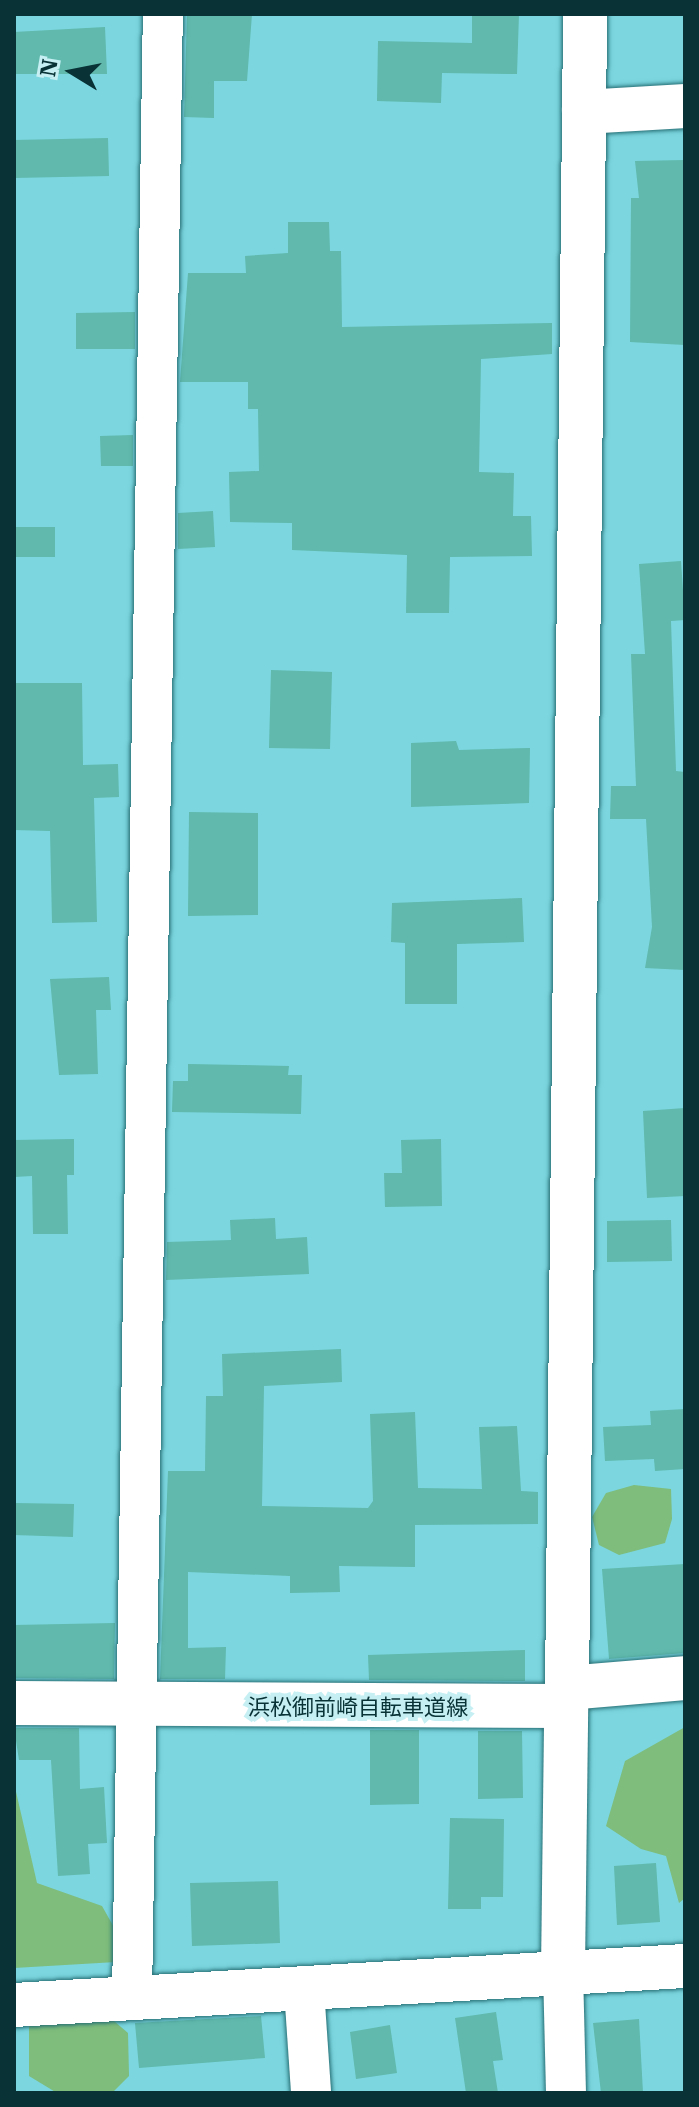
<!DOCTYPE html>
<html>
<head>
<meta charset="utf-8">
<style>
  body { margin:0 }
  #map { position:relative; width:699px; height:2107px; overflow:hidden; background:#7bd6df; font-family:"IBM Plex Serif","Noto Sans JP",serif }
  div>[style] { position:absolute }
  .green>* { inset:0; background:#7ebd7b }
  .building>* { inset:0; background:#60b9ac }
  .roads { filter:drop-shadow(0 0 2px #276f75) drop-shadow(0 0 2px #276f75) }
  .minor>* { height:40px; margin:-20px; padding:0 20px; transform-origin:20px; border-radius:20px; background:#fff }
  .tertiary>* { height:44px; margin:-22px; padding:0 22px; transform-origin:22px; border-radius:22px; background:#fff }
  .secondary>* { height:44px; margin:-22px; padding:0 22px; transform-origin:22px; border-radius:22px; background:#fff }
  span { translate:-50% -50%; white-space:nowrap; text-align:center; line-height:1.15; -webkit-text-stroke:8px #c5eff3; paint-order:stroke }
  .street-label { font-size:22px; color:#083235 }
  .frame { position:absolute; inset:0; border:16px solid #083235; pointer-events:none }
  .north { position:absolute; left:32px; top:32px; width:80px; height:80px; -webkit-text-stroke:6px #c5eff3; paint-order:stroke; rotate:280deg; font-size:22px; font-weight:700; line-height:32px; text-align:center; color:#083235 }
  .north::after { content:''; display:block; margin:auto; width:28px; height:36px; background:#083235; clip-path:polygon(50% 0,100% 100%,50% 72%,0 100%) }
</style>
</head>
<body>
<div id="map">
  <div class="green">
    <i style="clip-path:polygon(634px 1485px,671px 1489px,672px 1519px,665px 1543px,619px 1555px,599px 1545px,592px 1517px,606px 1493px)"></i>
    <i style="clip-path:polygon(685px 1727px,685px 1898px,679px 1903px,666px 1856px,641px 1849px,606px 1826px,625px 1761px)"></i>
    <i style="clip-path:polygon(14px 1783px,37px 1883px,102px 1906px,133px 1961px,14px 1968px)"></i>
    <i style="clip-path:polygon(74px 2014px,114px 2021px,128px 2033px,129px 2076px,112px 2093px,57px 2093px,29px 2076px,29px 2024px)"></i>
  </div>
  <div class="building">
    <i style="clip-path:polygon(187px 14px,252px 14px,247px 81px,214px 81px,214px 118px,184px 117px)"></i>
    <i style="clip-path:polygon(472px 14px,519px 14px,517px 74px,442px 73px,441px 103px,377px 101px,378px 41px,472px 43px)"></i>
    <i style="clip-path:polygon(105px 27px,107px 74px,14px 74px,14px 32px)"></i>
    <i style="clip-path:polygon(108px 138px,109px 176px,14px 178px,14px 140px)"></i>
    <i style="clip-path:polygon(685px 160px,685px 345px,630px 342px,631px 198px,639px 198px,635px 161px)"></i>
    <i style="clip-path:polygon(288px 222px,329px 222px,330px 251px,341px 251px,342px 327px,552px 323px,552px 354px,481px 359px,479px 472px,514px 473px,513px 516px,531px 516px,532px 556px,450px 557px,449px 613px,406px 613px,407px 555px,292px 550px,292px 523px,230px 522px,229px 472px,259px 471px,258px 409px,248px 409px,248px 382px,180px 382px,188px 273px,246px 273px,245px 256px,288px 253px)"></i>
    <i style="clip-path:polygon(135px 312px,135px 349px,76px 349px,76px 313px)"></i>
    <i style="clip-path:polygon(133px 435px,133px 466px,101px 466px,100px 436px)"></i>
    <i style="clip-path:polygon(213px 511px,215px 547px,178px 549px,178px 513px)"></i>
    <i style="clip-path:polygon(14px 527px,55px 527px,55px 557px,14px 557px)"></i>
    <i style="clip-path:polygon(681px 561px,685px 620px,671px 621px,676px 771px,685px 772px,685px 970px,645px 968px,652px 927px,646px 819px,610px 819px,611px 786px,636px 786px,631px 654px,645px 654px,639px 564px)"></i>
    <i style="clip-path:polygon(271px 670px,332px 672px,330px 749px,269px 748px)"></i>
    <i style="clip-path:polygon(15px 683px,82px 683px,83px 765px,118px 764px,119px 797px,94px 798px,97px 922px,52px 923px,50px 831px,14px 830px)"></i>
    <i style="clip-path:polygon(456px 741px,459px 750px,530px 748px,529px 803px,411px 807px,411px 743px)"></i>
    <i style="clip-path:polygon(189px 812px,258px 813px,258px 915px,188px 916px)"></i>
    <i style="clip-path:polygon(522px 898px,524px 942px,457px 944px,457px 1004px,405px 1004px,405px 943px,391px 942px,392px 903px)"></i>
    <i style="clip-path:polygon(109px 977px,111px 1010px,96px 1010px,98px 1074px,59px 1075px,50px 979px)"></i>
    <i style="clip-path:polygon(188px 1064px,289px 1066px,288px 1075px,302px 1075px,301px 1114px,172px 1112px,173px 1081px,188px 1081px)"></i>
    <i style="clip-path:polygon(685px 1108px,685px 1196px,647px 1198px,643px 1111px)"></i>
    <i style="clip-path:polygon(74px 1139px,74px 1175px,67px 1175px,68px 1234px,33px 1234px,32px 1176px,14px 1177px,14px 1140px)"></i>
    <i style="clip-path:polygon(441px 1139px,442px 1206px,385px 1207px,384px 1173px,402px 1173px,401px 1140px)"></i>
    <i style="clip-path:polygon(275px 1218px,276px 1239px,307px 1237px,309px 1274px,166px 1280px,167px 1242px,231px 1240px,230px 1220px)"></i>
    <i style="clip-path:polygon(671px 1220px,672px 1261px,607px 1262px,607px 1221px)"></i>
    <i style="clip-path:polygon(341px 1349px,342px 1382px,264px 1386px,262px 1506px,368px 1508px,373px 1501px,370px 1414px,415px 1412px,418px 1488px,482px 1489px,479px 1427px,517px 1426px,521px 1491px,538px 1492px,538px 1524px,415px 1525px,415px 1567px,339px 1566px,340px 1592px,290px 1593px,290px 1576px,188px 1572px,188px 1648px,226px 1647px,225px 1679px,160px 1679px,168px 1471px,205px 1471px,206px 1396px,223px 1396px,222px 1354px)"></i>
    <i style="clip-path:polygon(685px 1409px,685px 1469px,655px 1471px,654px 1459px,605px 1461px,603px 1427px,651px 1425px,650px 1411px)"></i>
    <i style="clip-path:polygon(14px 1503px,74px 1504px,73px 1537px,14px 1535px)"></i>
    <i style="clip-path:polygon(685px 1564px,685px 1653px,609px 1659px,602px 1569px)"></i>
    <i style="clip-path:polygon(115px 1623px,114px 1679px,14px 1678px,14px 1625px)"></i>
    <i style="clip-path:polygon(525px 1650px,525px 1681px,369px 1680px,368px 1655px)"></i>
    <i style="clip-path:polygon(14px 1728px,79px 1728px,80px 1789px,104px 1787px,107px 1843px,88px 1844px,90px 1874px,58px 1876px,51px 1760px,19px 1760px)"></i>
    <i style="clip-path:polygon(370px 1730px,419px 1730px,419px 1804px,370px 1805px)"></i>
    <i style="clip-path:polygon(478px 1731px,522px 1731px,523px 1798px,478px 1799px)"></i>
    <i style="clip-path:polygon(450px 1818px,504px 1819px,503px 1897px,481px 1897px,481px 1909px,448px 1909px)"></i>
    <i style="clip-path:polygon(656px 1863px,660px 1922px,617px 1925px,614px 1866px)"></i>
    <i style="clip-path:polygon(278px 1881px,280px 1943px,192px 1946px,190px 1883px)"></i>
    <i style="clip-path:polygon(496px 2012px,503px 2060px,493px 2061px,498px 2093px,466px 2093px,455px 2018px)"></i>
    <i style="clip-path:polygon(261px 2016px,265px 2058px,139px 2068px,135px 2023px)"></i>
    <i style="clip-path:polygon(639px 2019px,643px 2093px,601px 2093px,593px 2023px)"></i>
    <i style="clip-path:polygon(390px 2025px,397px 2073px,356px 2079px,350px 2032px)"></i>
  </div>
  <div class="roads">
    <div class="minor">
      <i style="left:563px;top:1970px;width:123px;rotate:88.6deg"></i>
      <i style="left:304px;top:1989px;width:104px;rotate:86.1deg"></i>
      <i style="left:132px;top:1999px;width:1985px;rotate:-89.11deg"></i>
    </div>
    <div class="tertiary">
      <i style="left:584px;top:112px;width:101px;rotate:-3.4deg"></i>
      <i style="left:567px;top:1688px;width:1674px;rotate:-89.38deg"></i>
      <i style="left:563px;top:1970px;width:264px;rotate:-89.3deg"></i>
      <i style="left:14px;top:2005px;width:672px;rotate:-3.33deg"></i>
    </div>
    <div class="secondary">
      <i style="left:14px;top:1703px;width:552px;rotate:0.31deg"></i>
      <i style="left:566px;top:1706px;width:18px;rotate:-87deg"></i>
      <i style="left:567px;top:1688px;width:118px;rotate:-4.8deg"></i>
    </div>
  </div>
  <div class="street-label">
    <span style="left:358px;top:1707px">浜松御前崎自転車道線</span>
  </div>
  <div class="frame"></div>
  <div class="north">N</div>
</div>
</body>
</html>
